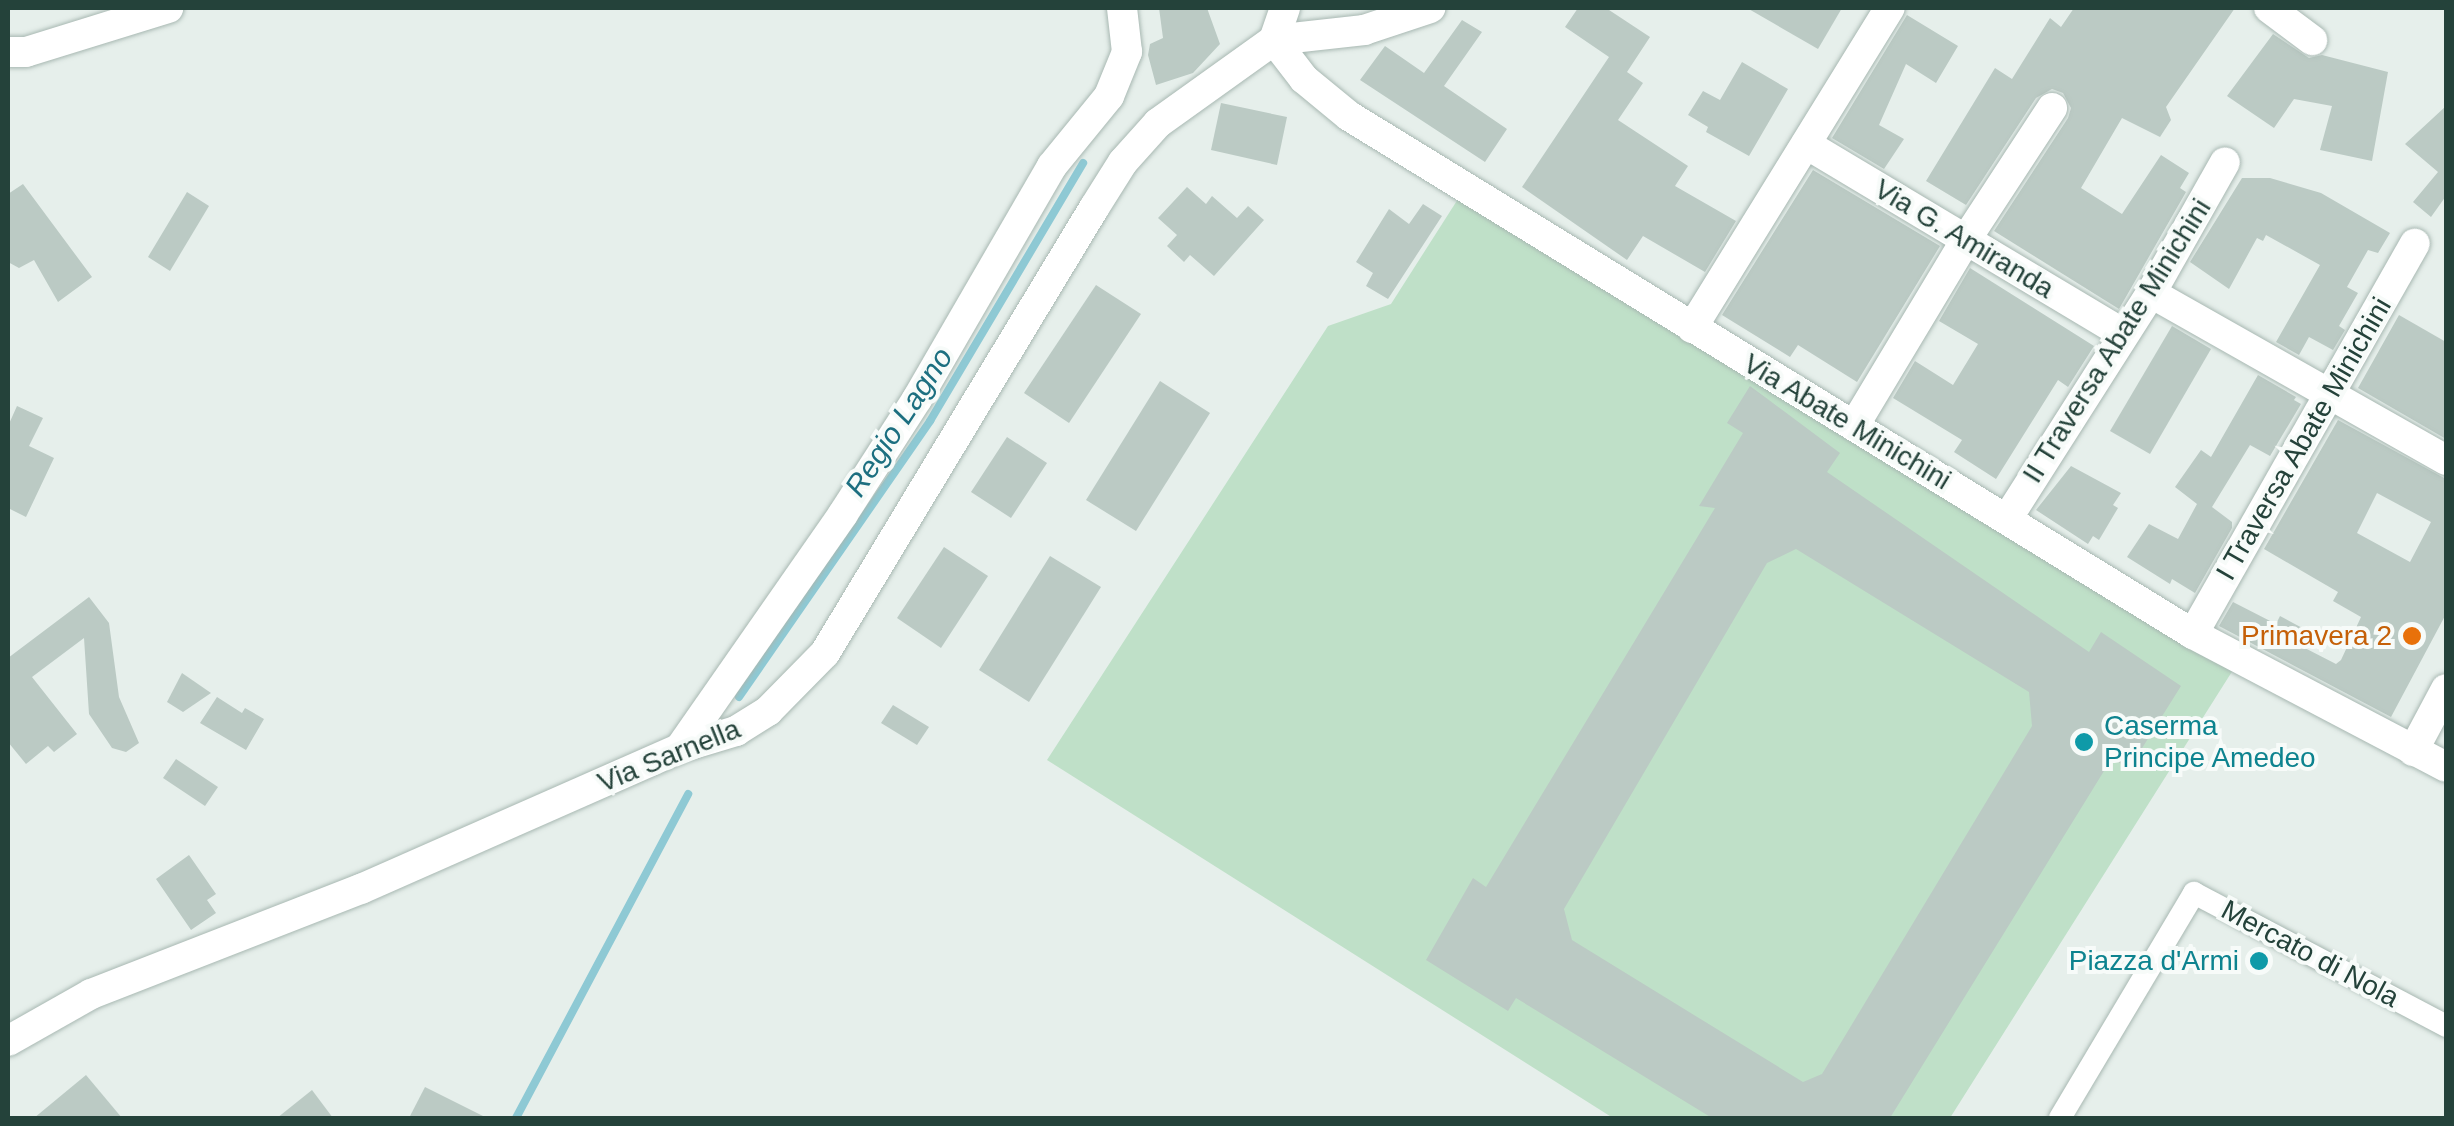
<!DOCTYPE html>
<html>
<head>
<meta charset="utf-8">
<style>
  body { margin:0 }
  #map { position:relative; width:2454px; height:1126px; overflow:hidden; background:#e6efeb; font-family:Arial,sans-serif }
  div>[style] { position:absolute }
  .green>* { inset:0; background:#bfe0c8 }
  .stream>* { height:8px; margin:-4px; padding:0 4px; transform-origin:4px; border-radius:4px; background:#8ec9d4 }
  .building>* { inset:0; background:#bbcac4 }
  .roads { filter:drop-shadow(0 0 2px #a8b8b2) drop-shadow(0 0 2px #a8b8b2) }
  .pedestrian>* { height:22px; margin:-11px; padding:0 11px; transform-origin:11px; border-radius:11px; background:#fff }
  .minor>* { height:30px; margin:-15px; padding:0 15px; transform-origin:15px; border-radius:15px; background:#fff }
  .tertiary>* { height:30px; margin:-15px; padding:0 15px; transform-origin:15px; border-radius:15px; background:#fff }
  .dots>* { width:28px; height:28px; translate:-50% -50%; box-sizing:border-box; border:5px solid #f7fbf9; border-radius:50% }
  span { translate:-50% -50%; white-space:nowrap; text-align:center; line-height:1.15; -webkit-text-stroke:8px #f7fbf9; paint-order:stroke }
  .street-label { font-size:28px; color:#24423a }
  .food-label { font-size:28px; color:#c56008 }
  .right { translate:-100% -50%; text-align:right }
  .culture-label { font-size:28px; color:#0d838f }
  .left { translate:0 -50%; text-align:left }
  .water-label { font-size:30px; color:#1c6f80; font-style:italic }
  .frame { position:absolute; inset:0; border:10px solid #24423a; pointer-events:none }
</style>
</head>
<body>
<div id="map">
  <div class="green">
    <i style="clip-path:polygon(1458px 199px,2233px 670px,1950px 1118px,1613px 1118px,1047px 760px,1328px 326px,1391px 304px)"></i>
  </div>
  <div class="stream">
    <i style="left:739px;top:697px;width:336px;rotate:-55.3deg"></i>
    <i style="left:930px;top:421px;width:300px;rotate:-59.3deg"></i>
    <i style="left:516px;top:1118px;width:367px;rotate:-62deg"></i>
  </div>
  <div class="building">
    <i style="clip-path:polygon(1159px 8px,1207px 8px,1220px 44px,1193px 73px,1156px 85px,1148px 55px,1150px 44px,1163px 38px)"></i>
    <i style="clip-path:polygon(1578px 8px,1606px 8px,1650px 37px,1627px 72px,1643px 83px,1618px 120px,1688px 166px,1675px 186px,1736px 221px,1705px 272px,1643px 236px,1627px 260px,1522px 187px,1609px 57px,1565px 27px)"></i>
    <i style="clip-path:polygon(1747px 8px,1842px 8px,1818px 49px)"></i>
    <i style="clip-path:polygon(2074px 8px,2235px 8px,2166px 107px,2171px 120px,2160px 137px,2122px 118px,2081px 188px,2122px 214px,2161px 155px,2189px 173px,2180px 188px,2186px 192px,2119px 309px,1994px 231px,2068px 118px,2071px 108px,2063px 93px,2052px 89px,2036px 98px,1966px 205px,1926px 181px,1995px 68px,2012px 79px,2050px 18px,2061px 27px)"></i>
    <i style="clip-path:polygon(1907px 15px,1958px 46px,1936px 83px,1906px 64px,1879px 125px,1904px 139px,1884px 169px,1832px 138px)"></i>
    <i style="clip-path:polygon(1462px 20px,1482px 32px,1444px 86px,1507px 129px,1485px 162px,1360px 80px,1385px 46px,1424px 73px)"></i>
    <i style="clip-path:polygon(2273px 34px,2309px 58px,2322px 55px,2388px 72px,2372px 161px,2320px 150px,2332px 106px,2294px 99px,2274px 128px,2227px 96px)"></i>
    <i style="clip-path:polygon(1742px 62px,1788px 89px,1749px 156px,1706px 132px,1708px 127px,1688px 115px,1703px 91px,1720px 100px)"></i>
    <i style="clip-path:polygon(1221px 103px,1287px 117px,1277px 165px,1211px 150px)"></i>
    <i style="clip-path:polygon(2446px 106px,2446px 196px,2431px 217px,2413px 202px,2438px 172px,2405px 144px)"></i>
    <i style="clip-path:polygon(1813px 170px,1940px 246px,1857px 382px,1798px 345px,1790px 357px,1722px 315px)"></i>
    <i style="clip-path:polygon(2242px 178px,2270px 178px,2321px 193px,2390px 233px,2378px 253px,2368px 250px,2347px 287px,2358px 293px,2339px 326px,2345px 330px,2333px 350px,2309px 337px,2299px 355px,2276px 342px,2320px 265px,2266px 235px,2263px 241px,2257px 238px,2229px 289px,2190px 262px)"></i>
    <i style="clip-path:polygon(23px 184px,92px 277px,58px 302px,34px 260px,19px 268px,8px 262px,8px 194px)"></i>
    <i style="clip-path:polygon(1187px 187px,1206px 204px,1212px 196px,1237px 218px,1248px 206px,1264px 220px,1214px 276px,1190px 255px,1184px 262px,1167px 246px,1177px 235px,1158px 218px)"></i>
    <i style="clip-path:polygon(187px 192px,209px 206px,170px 271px,148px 257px)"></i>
    <i style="clip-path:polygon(1423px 204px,1442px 216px,1388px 299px,1366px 286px,1373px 273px,1356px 262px,1389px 209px,1409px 224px)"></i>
    <i style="clip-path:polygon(1970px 268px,2094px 346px,2068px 387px,2058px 380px,1996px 479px,1954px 452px,1962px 440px,1893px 398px,1915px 361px,1953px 385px,1978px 344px,1939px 321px)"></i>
    <i style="clip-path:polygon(1096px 285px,1141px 314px,1069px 423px,1024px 393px)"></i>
    <i style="clip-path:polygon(2399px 315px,2446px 342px,2446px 439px,2358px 388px)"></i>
    <i style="clip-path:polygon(2172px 326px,2211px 349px,2150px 454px,2110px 431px)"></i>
    <i style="clip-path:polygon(2258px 375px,2296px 397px,2294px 400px,2301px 404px,2270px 456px,2250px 445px,2212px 507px,2232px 522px,2232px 528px,2195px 593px,2172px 579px,2170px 584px,2127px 557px,2149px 524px,2178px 539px,2197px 504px,2175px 487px,2201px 450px,2211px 457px)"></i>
    <i style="clip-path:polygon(1160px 381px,1210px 413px,1136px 531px,1086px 500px)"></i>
    <i style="clip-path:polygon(evenodd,1750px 386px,1840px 453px,1827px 472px,2089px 652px,2101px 632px,2181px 686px,2129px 769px,2112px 758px,1890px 1118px,1712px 1118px,1516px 998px,1508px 1011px,1426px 960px,1473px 878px,1486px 887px,1715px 508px,1699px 506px,1743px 433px,1727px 423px,1750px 386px,1796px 549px,2029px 692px,2032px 726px,1822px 1074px,1803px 1082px,1572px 940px,1564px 909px,1767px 563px,1796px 549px)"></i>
    <i style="clip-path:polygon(17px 406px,43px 418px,29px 446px,54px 458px,26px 517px,8px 508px,8px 426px)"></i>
    <i style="clip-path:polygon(evenodd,2338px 420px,2446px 479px,2446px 614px,2391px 717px,2219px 626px,2233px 602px,2276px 624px,2280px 616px,2306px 630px,2299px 645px,2336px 664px,2341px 660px,2361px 617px,2333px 601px,2338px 592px,2264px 549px,2338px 420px,2377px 493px,2431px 522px,2410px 562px,2357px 533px,2377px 493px)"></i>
    <i style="clip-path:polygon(1007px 437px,1047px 463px,1011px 518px,971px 492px)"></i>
    <i style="clip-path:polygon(2071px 466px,2121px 493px,2113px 505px,2118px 508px,2099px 540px,2093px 536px,2088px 544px,2036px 510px)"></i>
    <i style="clip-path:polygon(944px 547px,988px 576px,941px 648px,897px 618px)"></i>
    <i style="clip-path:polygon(1050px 556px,1101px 587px,1029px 702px,979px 670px)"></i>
    <i style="clip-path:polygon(89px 597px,109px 623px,119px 697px,139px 743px,126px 752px,112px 748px,89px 714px,84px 638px,32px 677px,77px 734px,54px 752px,48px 746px,26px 764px,8px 742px,8px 658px)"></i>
    <i style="clip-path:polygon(182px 673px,211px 693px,183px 712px,167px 702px)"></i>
    <i style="clip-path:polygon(217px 697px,242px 713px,245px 708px,264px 719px,246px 750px,200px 723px)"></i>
    <i style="clip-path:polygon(893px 705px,929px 727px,917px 745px,881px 723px)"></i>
    <i style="clip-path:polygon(176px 759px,218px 787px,205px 806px,163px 778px)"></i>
    <i style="clip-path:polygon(189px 855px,216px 894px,207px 900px,216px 913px,191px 930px,156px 879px)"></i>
    <i style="clip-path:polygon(86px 1075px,122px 1118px,34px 1118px)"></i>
    <i style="clip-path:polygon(425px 1087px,487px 1118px,409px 1118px)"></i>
    <i style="clip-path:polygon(312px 1090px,333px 1118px,277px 1118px)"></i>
  </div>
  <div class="roads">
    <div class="pedestrian">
      <i style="left:2060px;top:1118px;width:262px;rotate:-59.2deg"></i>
      <i style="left:2194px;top:893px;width:285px;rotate:27.8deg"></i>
    </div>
    <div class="minor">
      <i style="left:2269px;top:8px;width:54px;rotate:36.7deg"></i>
      <i style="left:8px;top:52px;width:18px"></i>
      <i style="left:26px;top:52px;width:149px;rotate:-17.2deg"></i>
      <i style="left:1806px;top:144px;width:368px;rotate:30.9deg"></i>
      <i style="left:2151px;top:293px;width:339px;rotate:29.5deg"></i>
      <i style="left:1692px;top:328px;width:376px;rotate:-58.3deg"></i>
      <i style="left:1854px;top:426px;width:216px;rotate:-59deg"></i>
      <i style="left:1965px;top:241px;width:159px;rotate:-56.8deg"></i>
      <i style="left:2007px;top:519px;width:268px;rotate:-57.5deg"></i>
      <i style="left:2151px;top:293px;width:150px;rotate:-60.5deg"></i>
      <i style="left:2193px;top:634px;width:449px;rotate:-60.4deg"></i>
      <i style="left:680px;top:748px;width:285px;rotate:-55.1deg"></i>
      <i style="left:843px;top:514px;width:137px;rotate:-57.2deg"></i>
      <i style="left:917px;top:399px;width:269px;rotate:-59.9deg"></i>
      <i style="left:1052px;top:166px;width:90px;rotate:-50.8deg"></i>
      <i style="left:1109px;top:96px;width:48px;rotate:-67.8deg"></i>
      <i style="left:1127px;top:52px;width:44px;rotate:-96.5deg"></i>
      <i style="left:2413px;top:751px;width:70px;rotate:-62deg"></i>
      <i style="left:8px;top:1041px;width:95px;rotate:-29.5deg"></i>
      <i style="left:91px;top:994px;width:290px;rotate:-21.3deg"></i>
      <i style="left:361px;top:889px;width:349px;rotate:-23.8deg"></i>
      <i style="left:680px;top:748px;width:59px;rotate:-16.9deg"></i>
      <i style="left:736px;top:731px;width:38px;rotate:-32deg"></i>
      <i style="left:768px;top:711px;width:81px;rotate:-45.5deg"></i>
      <i style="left:825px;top:653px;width:520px;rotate:-58.85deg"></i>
      <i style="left:1094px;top:208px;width:54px;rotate:-57.8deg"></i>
      <i style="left:1123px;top:162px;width:52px;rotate:-48.1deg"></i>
      <i style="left:1158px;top:123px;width:143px;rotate:-35.6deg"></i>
      <i style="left:1274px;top:40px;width:91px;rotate:-6.3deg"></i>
      <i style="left:1364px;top:30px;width:70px;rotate:-18.4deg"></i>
    </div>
    <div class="tertiary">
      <i style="left:1285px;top:8px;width:34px;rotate:109deg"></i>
      <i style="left:1274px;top:40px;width:49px;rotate:52.4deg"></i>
      <i style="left:1304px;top:79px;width:58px;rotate:39.4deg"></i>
      <i style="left:1349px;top:116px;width:990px;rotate:31.54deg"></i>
      <i style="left:2193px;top:634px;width:286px;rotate:27.7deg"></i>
    </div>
  </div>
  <div class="dots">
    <i style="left:2412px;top:636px;background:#e8710a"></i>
    <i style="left:2084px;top:742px;background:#0f9aa8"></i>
    <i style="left:2259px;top:961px;background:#0f9aa8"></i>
  </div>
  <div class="street-label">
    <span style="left:1964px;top:239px;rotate:31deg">Via G. Amiranda</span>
    <span style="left:2117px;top:341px;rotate:-58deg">II Traversa Abate Minichini</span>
    <span style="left:1847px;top:422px;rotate:31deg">Via Abate Minichini</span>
    <span style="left:2304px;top:439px;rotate:-60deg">I Traversa Abate Minichini</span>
    <span style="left:669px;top:756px;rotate:-22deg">Via Sarnella</span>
    <span style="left:2310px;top:954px;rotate:28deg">Mercato di Nola</span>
  </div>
  <div class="food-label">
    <span class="right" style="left:2392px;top:636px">Primavera 2</span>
  </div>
  <div class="culture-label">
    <span class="left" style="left:2104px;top:742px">Caserma<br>Principe Amedeo</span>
    <span class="right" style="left:2239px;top:961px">Piazza d'Armi</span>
  </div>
  <div class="water-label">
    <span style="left:899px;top:422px;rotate:-57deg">Regio Lagno</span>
  </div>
  <div class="frame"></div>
</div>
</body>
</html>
